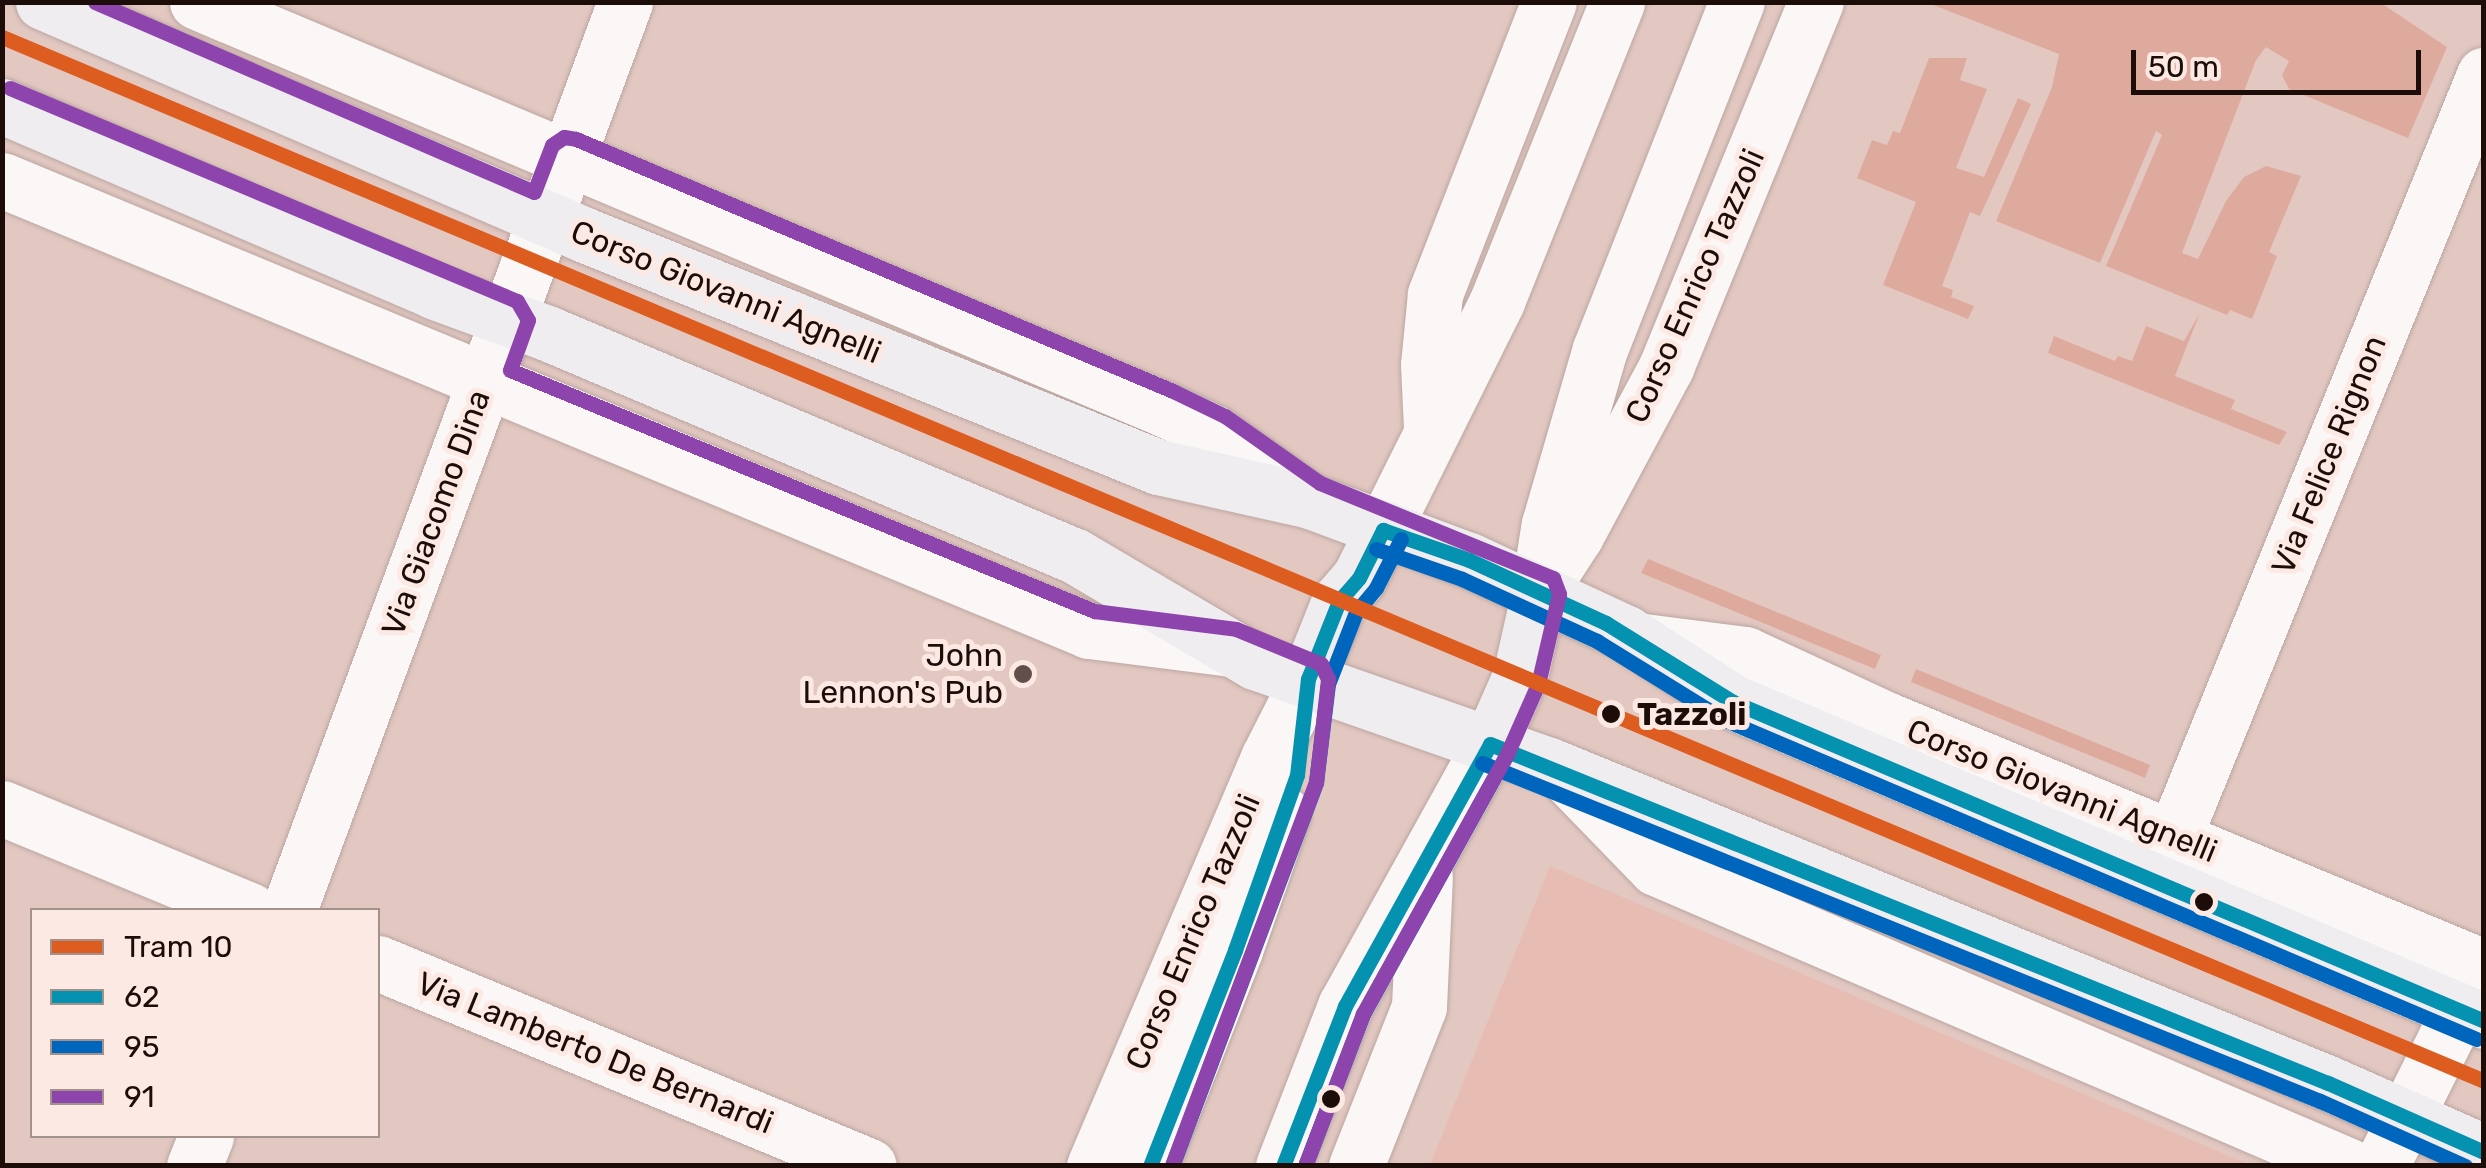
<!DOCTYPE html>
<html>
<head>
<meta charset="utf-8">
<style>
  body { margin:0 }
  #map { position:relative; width:2486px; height:1168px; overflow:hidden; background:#e3c8c2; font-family:Rubik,sans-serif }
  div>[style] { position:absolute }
  .built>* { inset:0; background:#e7bcb2 }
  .green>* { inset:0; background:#dfaa9e }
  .roads { filter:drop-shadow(0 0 2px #bba6a1) drop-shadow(0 0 2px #bba6a1) }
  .minor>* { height:55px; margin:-27.5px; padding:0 27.5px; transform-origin:27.5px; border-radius:27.5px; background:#fbf7f6 }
  .major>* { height:55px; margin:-27.5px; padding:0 27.5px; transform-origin:27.5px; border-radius:27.5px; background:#f0edf0 }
  .bus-1>* { height:15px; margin:-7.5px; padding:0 7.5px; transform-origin:7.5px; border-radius:7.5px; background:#0492b0 }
  .bus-2>* { height:15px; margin:-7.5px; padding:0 7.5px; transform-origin:7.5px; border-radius:7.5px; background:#0065bd }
  .bus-3>* { height:15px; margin:-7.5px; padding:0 7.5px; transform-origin:7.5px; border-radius:7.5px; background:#8e44ad }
  .tram-1>* { height:15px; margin:-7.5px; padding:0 7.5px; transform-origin:7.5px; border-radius:7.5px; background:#dd5c20 }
  .dots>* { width:28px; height:28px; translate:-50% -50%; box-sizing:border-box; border:5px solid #fde9e4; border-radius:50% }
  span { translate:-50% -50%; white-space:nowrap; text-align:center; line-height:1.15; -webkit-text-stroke:10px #fde9e4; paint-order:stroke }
  .street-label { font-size:32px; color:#1d0d09 }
  .poi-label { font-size:32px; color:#1d0d09 }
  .right { translate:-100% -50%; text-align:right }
  .stop-label { font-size:32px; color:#1d0d09; font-weight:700 }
  .left { translate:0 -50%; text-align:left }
  .frame { position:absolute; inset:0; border:5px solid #1d0d09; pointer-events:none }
  .legend { position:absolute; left:30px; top:908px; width:350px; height:230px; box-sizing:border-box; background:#fde9e4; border:2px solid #a3918c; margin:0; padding:12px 18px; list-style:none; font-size:30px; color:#1d0d09 }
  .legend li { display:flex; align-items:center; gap:20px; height:50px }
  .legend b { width:50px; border:2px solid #a3918c }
  .scale { position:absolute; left:2131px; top:50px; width:290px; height:45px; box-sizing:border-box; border:5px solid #1d0d09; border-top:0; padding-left:12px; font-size:30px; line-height:35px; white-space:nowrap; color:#1d0d09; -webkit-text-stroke:8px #fde9e4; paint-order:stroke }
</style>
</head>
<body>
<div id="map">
  <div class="built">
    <i style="clip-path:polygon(1550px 866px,2250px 1165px,1430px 1165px)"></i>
  </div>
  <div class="green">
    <i style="clip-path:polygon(1928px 3px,2381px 3px,2447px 47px,2408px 138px,2289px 89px,2282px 75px,2289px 61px,2266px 47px,2256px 60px,2182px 253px,2198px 259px,2226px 201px,2244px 177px,2266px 166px,2301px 176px,2269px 252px,2277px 256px,2252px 319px,2230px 310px,2227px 315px,2106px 266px,2162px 135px,2156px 131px,2100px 263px,1996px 221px,2052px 87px,2059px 54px)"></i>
    <i style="clip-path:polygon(1929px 58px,1967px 58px,1960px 80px,1987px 89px,1956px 168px,1984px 177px,2018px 98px,2031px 104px,1980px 216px,1970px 212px,1942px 286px,1953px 290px,1951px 297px,1974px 306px,1968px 319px,1883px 285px,1916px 202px,1857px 178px,1872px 140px,1887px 145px,1893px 131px,1900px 133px)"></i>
    <i style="clip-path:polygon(2200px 313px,2175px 376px,2235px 400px,2231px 409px,2287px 432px,2279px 445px,2048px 353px,2054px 336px,2115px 361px,2118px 356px,2132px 361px,2146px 326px,2184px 341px)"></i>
    <i style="clip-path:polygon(1648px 559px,1881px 655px,1875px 669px,1641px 573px)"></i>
    <i style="clip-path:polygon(1916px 669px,2150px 765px,2145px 778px,1911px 682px)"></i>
  </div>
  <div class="roads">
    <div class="minor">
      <i style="left:197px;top:2px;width:1049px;rotate:22.83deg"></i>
      <i style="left:1164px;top:409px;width:56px;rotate:25.2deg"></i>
      <i style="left:1215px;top:433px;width:117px;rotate:35.6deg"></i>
      <i style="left:2px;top:180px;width:1177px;rotate:22.53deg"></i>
      <i style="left:1089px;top:631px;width:144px;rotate:7.2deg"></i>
      <i style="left:1431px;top:428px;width:63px;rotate:-92.7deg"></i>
      <i style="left:1428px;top:365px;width:71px;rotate:-84.4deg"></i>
      <i style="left:1435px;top:294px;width:313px;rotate:-68.7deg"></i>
      <i style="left:1383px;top:530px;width:256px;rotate:-63.5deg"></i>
      <i style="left:1497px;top:301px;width:322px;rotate:-68.1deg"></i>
      <i style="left:1544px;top:554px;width:30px;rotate:-81deg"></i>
      <i style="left:1549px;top:524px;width:182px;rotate:-73.8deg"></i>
      <i style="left:1600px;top:349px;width:373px;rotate:-68.5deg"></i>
      <i style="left:1539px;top:592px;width:68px;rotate:-57deg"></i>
      <i style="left:1576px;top:535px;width:191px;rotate:-61.8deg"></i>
      <i style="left:1666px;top:367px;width:395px;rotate:-67.7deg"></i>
      <i style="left:1636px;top:640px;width:110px;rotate:7.3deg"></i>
      <i style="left:1745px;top:654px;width:157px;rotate:24.8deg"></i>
      <i style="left:1888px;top:720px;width:645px;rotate:22.51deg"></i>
      <i style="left:1561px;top:770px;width:136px;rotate:45.9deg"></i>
      <i style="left:1656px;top:868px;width:754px;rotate:23.27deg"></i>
      <i style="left:2px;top:808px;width:268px;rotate:22.4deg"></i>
      <i style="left:2174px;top:837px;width:823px;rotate:-67.86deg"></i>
      <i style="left:289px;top:910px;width:968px;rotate:-69.69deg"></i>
      <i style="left:378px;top:963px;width:531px;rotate:22.46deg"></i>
      <i style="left:194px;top:1166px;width:32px;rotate:-68deg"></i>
      <i style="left:1094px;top:1166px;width:444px;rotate:-66.9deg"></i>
      <i style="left:1268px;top:758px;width:89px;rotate:-63.1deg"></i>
      <i style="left:1150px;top:1166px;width:232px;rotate:-68.5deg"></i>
      <i style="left:1235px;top:950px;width:145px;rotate:-70.7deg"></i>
      <i style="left:1283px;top:1166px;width:172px;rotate:-68.8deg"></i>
      <i style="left:1345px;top:1006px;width:299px;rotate:-61deg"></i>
      <i style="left:1356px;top:1166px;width:171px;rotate:-68.4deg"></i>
      <i style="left:1419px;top:1007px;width:131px;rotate:-87.4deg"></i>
      <i style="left:2381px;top:1166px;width:220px;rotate:-63.3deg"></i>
    </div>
    <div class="major">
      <i style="left:43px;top:2px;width:590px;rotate:23.26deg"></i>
      <i style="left:585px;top:235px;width:618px;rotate:22.04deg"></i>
      <i style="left:1158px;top:467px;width:156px;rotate:12.6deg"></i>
      <i style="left:1310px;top:501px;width:170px;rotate:20.4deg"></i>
      <i style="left:1469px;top:560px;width:173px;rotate:24.9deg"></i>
      <i style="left:1626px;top:633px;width:127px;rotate:32.8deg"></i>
      <i style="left:1733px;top:702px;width:816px;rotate:23.01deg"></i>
      <i style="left:2px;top:106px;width:471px;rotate:23.2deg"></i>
      <i style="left:435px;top:292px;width:119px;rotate:20.1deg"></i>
      <i style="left:547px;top:333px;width:573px;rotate:22.9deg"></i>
      <i style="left:1075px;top:556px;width:209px;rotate:30.5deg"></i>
      <i style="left:1255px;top:662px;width:312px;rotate:19.3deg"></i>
      <i style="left:1549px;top:765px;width:841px;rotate:22.21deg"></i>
      <i style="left:2328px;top:1083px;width:171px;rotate:23.9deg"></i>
      <i style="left:1308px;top:679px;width:84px;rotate:-68.3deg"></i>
      <i style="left:1339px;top:601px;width:30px;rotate:-49deg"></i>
      <i style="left:1359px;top:578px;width:54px;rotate:-63.4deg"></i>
      <i style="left:1490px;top:744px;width:74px;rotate:-66.2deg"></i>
      <i style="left:1520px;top:676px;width:86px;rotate:-77.3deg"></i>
    </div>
  </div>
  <div class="bus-1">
    <i style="left:1383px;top:530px;width:91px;rotate:19.2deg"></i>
    <i style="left:1469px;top:560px;width:151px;rotate:24.7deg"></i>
    <i style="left:1606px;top:623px;width:150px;rotate:31.9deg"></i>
    <i style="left:1733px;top:702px;width:816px;rotate:23.01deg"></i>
    <i style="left:1490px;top:744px;width:904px;rotate:22.03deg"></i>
    <i style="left:2328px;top:1083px;width:171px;rotate:23.9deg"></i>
    <i style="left:1150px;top:1166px;width:232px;rotate:-68.5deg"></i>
    <i style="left:1235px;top:950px;width:186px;rotate:-70.5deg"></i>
    <i style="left:1297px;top:775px;width:97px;rotate:-83.5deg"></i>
    <i style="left:1308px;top:679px;width:84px;rotate:-68.3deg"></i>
    <i style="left:1339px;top:601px;width:30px;rotate:-49deg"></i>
    <i style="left:1359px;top:578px;width:54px;rotate:-63.4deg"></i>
    <i style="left:1283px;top:1166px;width:172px;rotate:-68.8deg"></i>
    <i style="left:1345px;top:1006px;width:299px;rotate:-61deg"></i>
  </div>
  <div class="bus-2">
    <i style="left:1376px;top:549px;width:91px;rotate:19.2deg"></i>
    <i style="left:1462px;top:579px;width:149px;rotate:24.7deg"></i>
    <i style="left:1597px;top:641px;width:150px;rotate:31.7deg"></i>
    <i style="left:1725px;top:720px;width:816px;rotate:23.01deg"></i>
    <i style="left:1482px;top:763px;width:904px;rotate:21.97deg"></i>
    <i style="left:2320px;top:1101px;width:159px;rotate:24.1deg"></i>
    <i style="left:1172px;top:1166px;width:410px;rotate:-69.4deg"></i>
    <i style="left:1316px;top:782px;width:99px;rotate:-83deg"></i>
    <i style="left:1328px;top:684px;width:77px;rotate:-68.7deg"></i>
    <i style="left:1356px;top:612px;width:31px;rotate:-50deg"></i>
    <i style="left:1376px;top:588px;width:55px;rotate:-63deg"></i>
    <i style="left:1305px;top:1166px;width:163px;rotate:-69.1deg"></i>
    <i style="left:1363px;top:1014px;width:297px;rotate:-61deg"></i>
  </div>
  <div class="bus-3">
    <i style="left:95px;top:2px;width:478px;rotate:23.4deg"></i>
    <i style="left:534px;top:192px;width:50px;rotate:-69deg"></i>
    <i style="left:552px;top:145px;width:14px;rotate:-34deg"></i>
    <i style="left:564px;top:137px;width:12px;rotate:9deg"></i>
    <i style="left:576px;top:139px;width:648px;rotate:22.89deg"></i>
    <i style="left:1173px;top:391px;width:58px;rotate:25.7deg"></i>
    <i style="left:1225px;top:416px;width:116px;rotate:35.2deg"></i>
    <i style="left:1320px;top:483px;width:252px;rotate:22.2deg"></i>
    <i style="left:1553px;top:578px;width:17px;rotate:69deg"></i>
    <i style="left:1559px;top:594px;width:92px;rotate:103.1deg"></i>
    <i style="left:1538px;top:684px;width:77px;rotate:113.9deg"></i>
    <i style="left:1507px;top:754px;width:297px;rotate:119deg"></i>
    <i style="left:1363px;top:1014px;width:163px;rotate:110.9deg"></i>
    <i style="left:10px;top:88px;width:550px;rotate:22.79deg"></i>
    <i style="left:517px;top:301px;width:22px;rotate:60deg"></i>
    <i style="left:528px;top:320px;width:53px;rotate:109.8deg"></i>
    <i style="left:510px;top:370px;width:632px;rotate:22.42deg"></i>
    <i style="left:1094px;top:611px;width:143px;rotate:7.2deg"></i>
    <i style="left:1236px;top:629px;width:92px;rotate:22.4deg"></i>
    <i style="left:1321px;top:664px;width:17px;rotate:65deg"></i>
    <i style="left:1328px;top:679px;width:104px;rotate:96.6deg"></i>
    <i style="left:1316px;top:782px;width:410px;rotate:110.6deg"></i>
  </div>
  <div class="tram-1">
    <i style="left:2px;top:37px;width:2693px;rotate:22.81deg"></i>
  </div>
  <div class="dots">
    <i style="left:1023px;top:674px;background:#624e4a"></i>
    <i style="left:1611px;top:714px;background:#1d0d09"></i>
    <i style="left:2204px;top:902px;background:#1d0d09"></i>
    <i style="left:1331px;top:1099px;background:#1d0d09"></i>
  </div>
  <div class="street-label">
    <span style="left:1695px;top:286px;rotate:-66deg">Corso Enrico Tazzoli</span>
    <span style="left:726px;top:292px;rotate:22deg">Corso Giovanni Agnelli</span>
    <span style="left:2329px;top:455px;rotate:-68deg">Via Felice Rignon</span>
    <span style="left:436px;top:513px;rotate:-70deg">Via Giacomo Dina</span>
    <span style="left:2062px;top:791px;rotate:22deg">Corso Giovanni Agnelli</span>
    <span style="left:1193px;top:932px;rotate:-67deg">Corso Enrico Tazzoli</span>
    <span style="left:595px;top:1053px;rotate:22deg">Via Lamberto De Bernardi</span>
  </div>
  <div class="poi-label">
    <span class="right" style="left:1003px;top:674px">John<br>Lennon's Pub</span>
  </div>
  <div class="stop-label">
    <span class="left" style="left:1637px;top:714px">Tazzoli</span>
  </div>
  <div class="frame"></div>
  <ul class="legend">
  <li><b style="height:12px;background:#dd5c20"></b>Tram 10</li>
  <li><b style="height:12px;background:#0492b0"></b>62</li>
  <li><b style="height:12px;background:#0065bd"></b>95</li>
  <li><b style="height:12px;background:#8e44ad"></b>91</li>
  </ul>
  <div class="scale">50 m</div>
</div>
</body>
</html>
